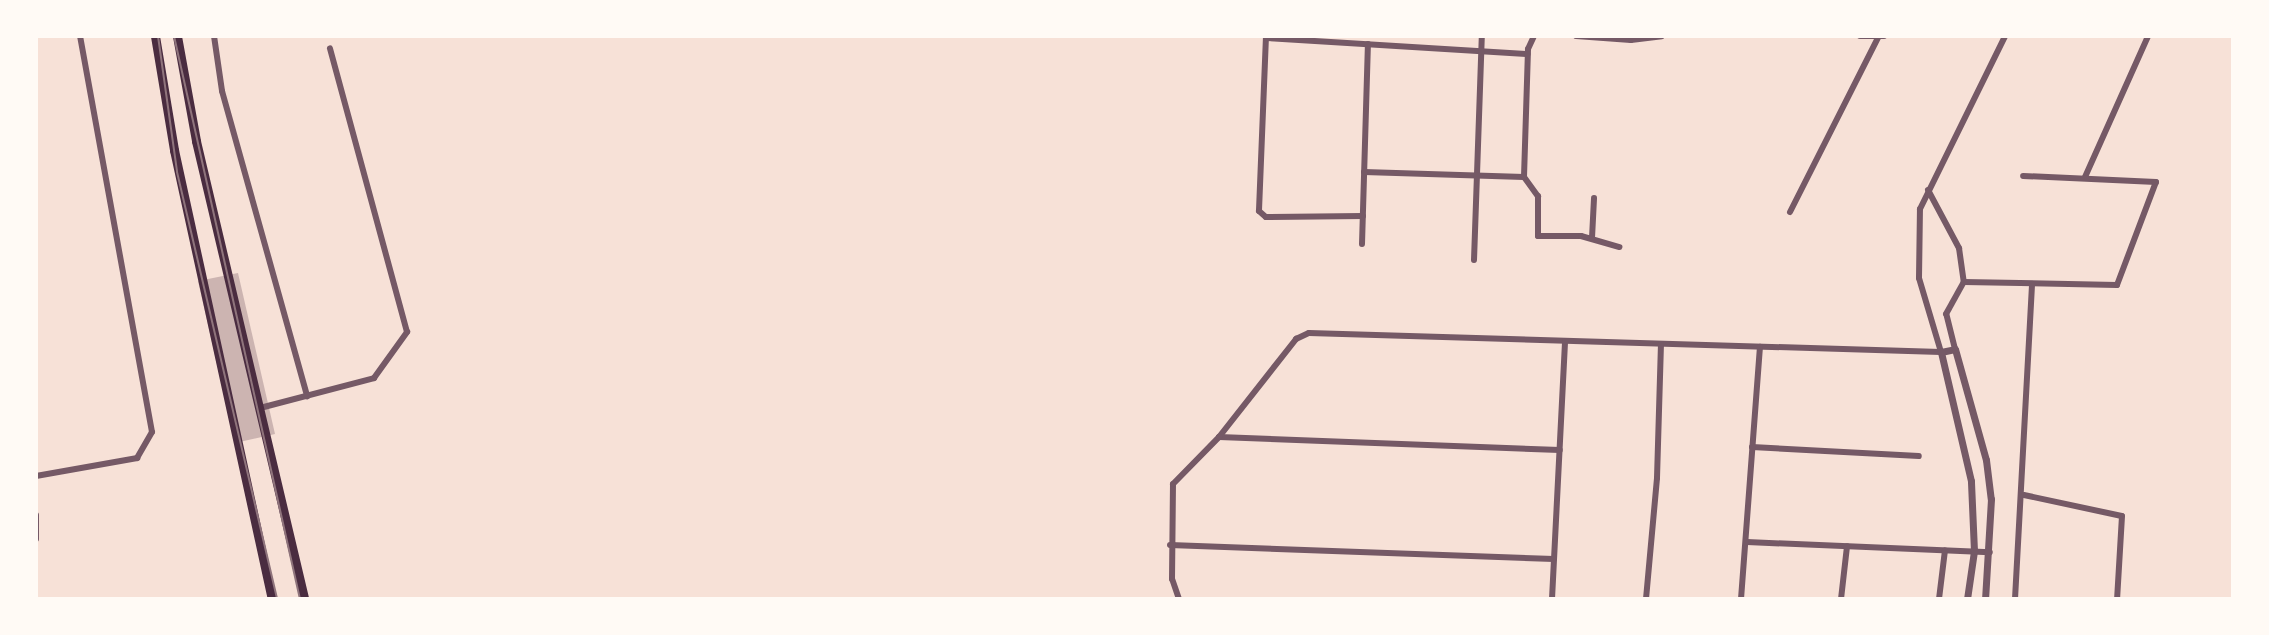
<!DOCTYPE html>
<html>
<head>
<meta charset="utf-8">
<style>
  body { margin:0 }
  #map { position:relative; width:2269px; height:635px; overflow:hidden; background:#f7e1d7; font-family:Roboto,sans-serif }
  div>[style] { position:absolute }
  .building>* { inset:0; background:#ccb4b1 }
  .minor>* { height:6px; margin:-3px; padding:0 3px; transform-origin:3px; border-radius:3px; background:#755966 }
  .tertiary>* { height:7px; margin:-3.5px; padding:0 3.5px; transform-origin:3.5px; border-radius:3.5px; background:#755966 }
  .trunk>* { height:9px; margin:-4.5px; padding:0 4.5px; transform-origin:4.5px; border-radius:4.5px; background:#4a2c40 }
  .tram>* { height:2px; margin:-1px; padding:0 1px; transform-origin:1px; border-radius:1px; background:#8f747c }
  span { translate:-50% -50%; white-space:nowrap; text-align:center; line-height:1.15; -webkit-text-stroke:6px #fffaf5; paint-order:stroke }
  .frame { position:absolute; inset:0; border:38px solid #fffaf5; pointer-events:none }
</style>
</head>
<body>
<div id="map">
  <div class="building">
    <i style="clip-path:polygon(238px 273px,275px 434px,235px 443px,198px 281px)"></i>
  </div>
  <div class="minor">
    <i style="left:214px;top:36px;width:56px;rotate:81.7deg"></i>
    <i style="left:222px;top:91px;width:317px;rotate:74.4deg"></i>
    <i style="left:1266px;top:36px;width:175px;rotate:92.3deg"></i>
    <i style="left:1259px;top:211px;width:9px;rotate:41deg"></i>
    <i style="left:1266px;top:217px;width:97px;rotate:-0.6deg"></i>
    <i style="left:1576px;top:36px;width:55px;rotate:4.2deg"></i>
    <i style="left:1631px;top:40px;width:31px;rotate:-7deg"></i>
    <i style="left:1860px;top:36px;width:24px"></i>
    <i style="left:1266px;top:38px;width:262px;rotate:3.5deg"></i>
    <i style="left:1364px;top:172px;width:160px;rotate:1.8deg"></i>
    <i style="left:1524px;top:177px;width:24px;rotate:54deg"></i>
    <i style="left:1538px;top:196px;width:40px;rotate:90deg"></i>
    <i style="left:1538px;top:236px;width:43px"></i>
    <i style="left:1581px;top:236px;width:40px;rotate:16deg"></i>
    <i style="left:1524px;top:177px;width:128px;rotate:-88.2deg"></i>
    <i style="left:1528px;top:49px;width:14px;rotate:-65deg"></i>
    <i style="left:2085px;top:177px;width:154px;rotate:-65.9deg"></i>
    <i style="left:1928px;top:190px;width:66px;rotate:61.9deg"></i>
    <i style="left:1959px;top:248px;width:34px;rotate:82deg"></i>
    <i style="left:1790px;top:212px;width:195px;rotate:-63.2deg"></i>
    <i style="left:1592px;top:238px;width:40px;rotate:-87.1deg"></i>
    <i style="left:1362px;top:244px;width:200px;rotate:-88.3deg"></i>
    <i style="left:1474px;top:260px;width:224px;rotate:-88deg"></i>
    <i style="left:1955px;top:349px;width:36px;rotate:-104deg"></i>
    <i style="left:1946px;top:314px;width:37px;rotate:-61deg"></i>
    <i style="left:1964px;top:282px;width:153px;rotate:1.1deg"></i>
    <i style="left:2117px;top:285px;width:110px;rotate:-69.3deg"></i>
    <i style="left:2156px;top:182px;width:133px;rotate:-177.4deg"></i>
    <i style="left:260px;top:408px;width:118px;rotate:-14.7deg"></i>
    <i style="left:374px;top:378px;width:57px;rotate:-54.3deg"></i>
    <i style="left:407px;top:332px;width:294px;rotate:-105.2deg"></i>
    <i style="left:1219px;top:437px;width:341px;rotate:2.2deg"></i>
    <i style="left:1752px;top:447px;width:167px;rotate:3.1deg"></i>
    <i style="left:36px;top:476px;width:103px;rotate:-10.1deg"></i>
    <i style="left:137px;top:458px;width:30px;rotate:-60deg"></i>
    <i style="left:152px;top:432px;width:402px;rotate:-100.3deg"></i>
    <i style="left:2024px;top:495px;width:100px;rotate:12.1deg"></i>
    <i style="left:2122px;top:516px;width:83px;rotate:93.4deg"></i>
    <i style="left:36px;top:515px;width:24px;rotate:90deg"></i>
    <i style="left:1747px;top:542px;width:243px;rotate:2.4deg"></i>
    <i style="left:1170px;top:545px;width:384px;rotate:2.1deg"></i>
    <i style="left:1179px;top:599px;width:21px;rotate:-109deg"></i>
    <i style="left:1172px;top:579px;width:95px;rotate:-89.4deg"></i>
    <i style="left:1173px;top:484px;width:66px;rotate:-45.6deg"></i>
    <i style="left:1219px;top:437px;width:125px;rotate:-51.8deg"></i>
    <i style="left:1296px;top:339px;width:14px;rotate:-25deg"></i>
    <i style="left:1309px;top:333px;width:632px;rotate:1.72deg"></i>
    <i style="left:1941px;top:352px;width:77px;rotate:-106.6deg"></i>
    <i style="left:1919px;top:278px;width:69px;rotate:-89.2deg"></i>
    <i style="left:1920px;top:209px;width:193px;rotate:-63.8deg"></i>
    <i style="left:1552px;top:599px;width:258px;rotate:-87.1deg"></i>
    <i style="left:1646px;top:599px;width:121px;rotate:-84.8deg"></i>
    <i style="left:1657px;top:478px;width:134px;rotate:-88.3deg"></i>
    <i style="left:1741px;top:599px;width:253px;rotate:-85.7deg"></i>
    <i style="left:1841px;top:599px;width:53px;rotate:-83.5deg"></i>
    <i style="left:1939px;top:599px;width:49px;rotate:-83deg"></i>
    <i style="left:2015px;top:599px;width:315px;rotate:-86.9deg"></i>
  </div>
  <div class="tertiary">
    <i style="left:1967px;top:599px;width:49px;rotate:-81.7deg"></i>
    <i style="left:1974px;top:551px;width:70px;rotate:-92.5deg"></i>
    <i style="left:1971px;top:481px;width:132px;rotate:-103.1deg"></i>
    <i style="left:1941px;top:352px;width:14px;rotate:-12deg"></i>
    <i style="left:1955px;top:349px;width:115px;rotate:74.4deg"></i>
    <i style="left:1986px;top:460px;width:39px;rotate:83deg"></i>
    <i style="left:1991px;top:499px;width:100px;rotate:93.4deg"></i>
  </div>
  <div class="trunk">
    <i style="left:155px;top:36px;width:116px;rotate:80.5deg"></i>
    <i style="left:174px;top:150px;width:460px;rotate:77.7deg"></i>
    <i style="left:177px;top:36px;width:107px;rotate:79.7deg"></i>
    <i style="left:196px;top:141px;width:471px;rotate:76.7deg"></i>
  </div>
  <div class="tram">
    <i style="left:158px;top:36px;width:137px;rotate:82deg"></i>
    <i style="left:177px;top:172px;width:439px;rotate:76.8deg"></i>
    <i style="left:174px;top:36px;width:577px;rotate:77.39deg"></i>
  </div>
  <div class="frame"></div>
</div>
</body>
</html>
